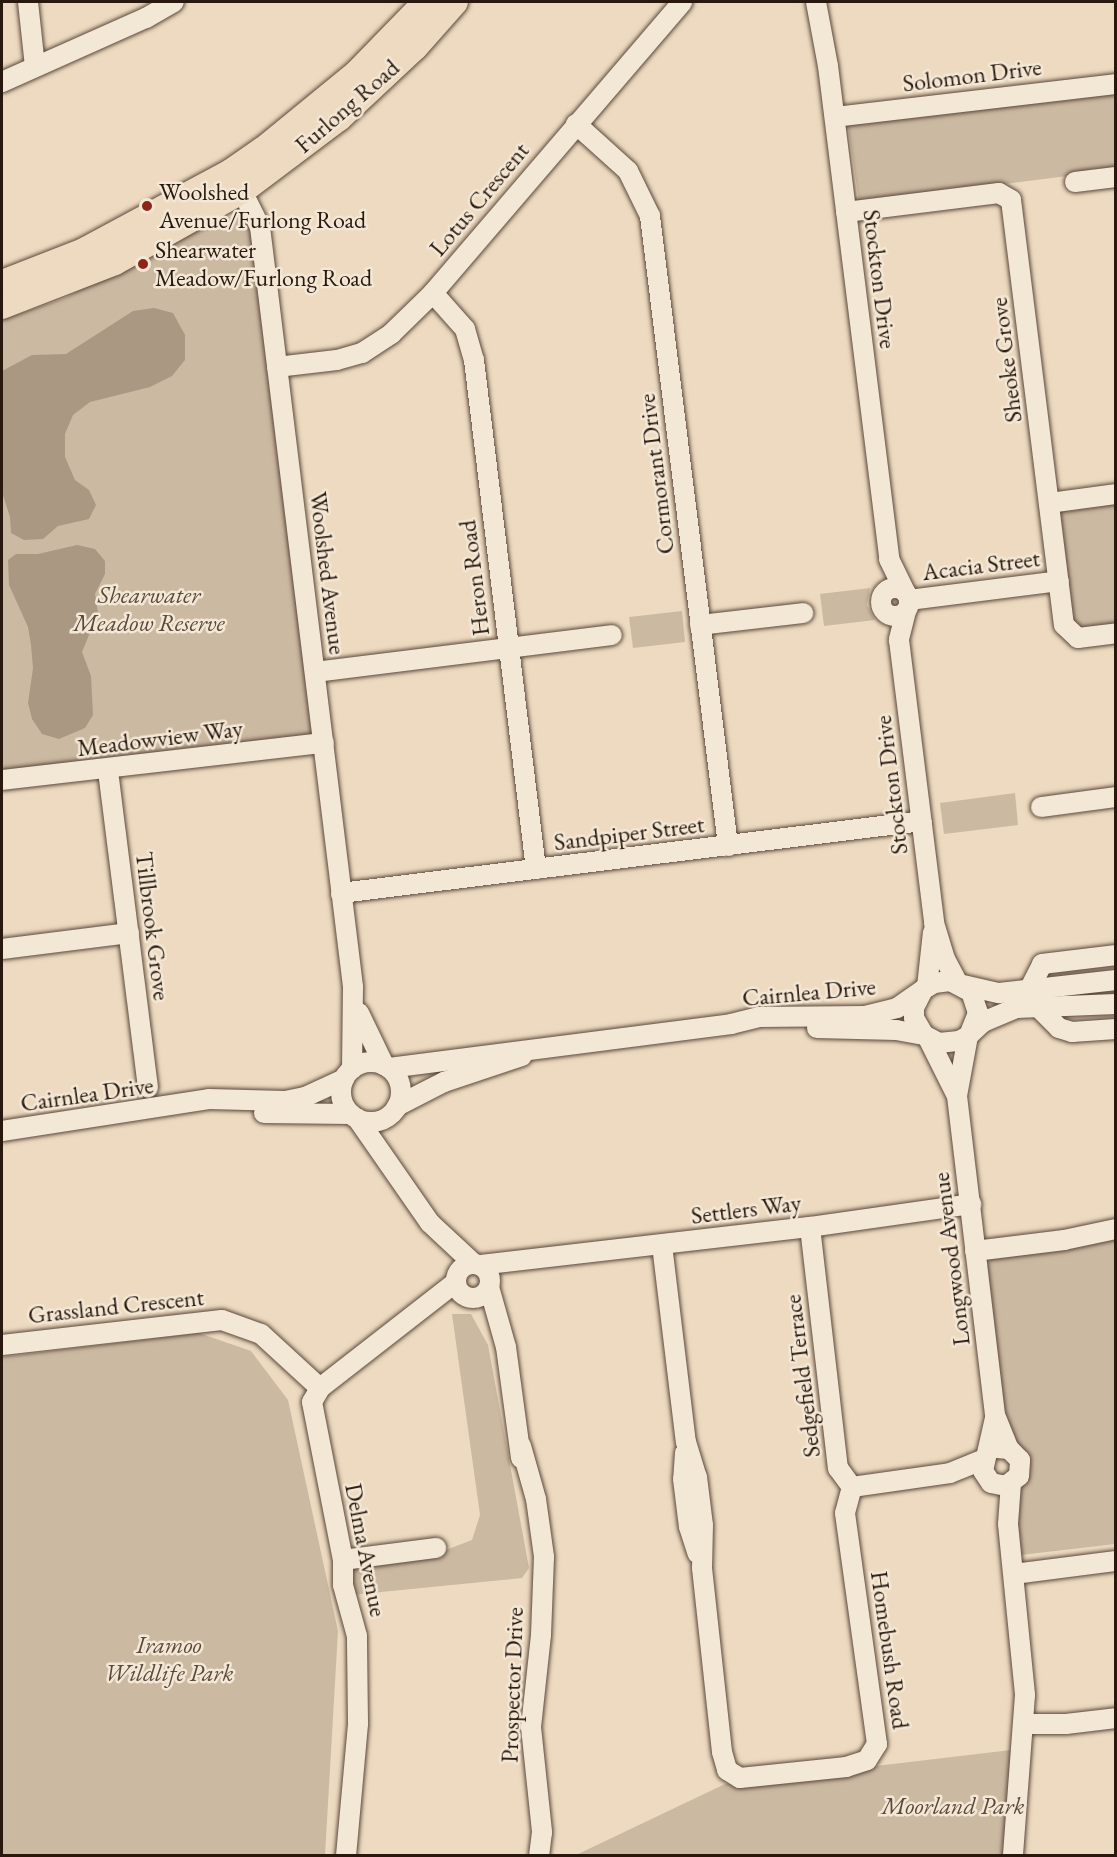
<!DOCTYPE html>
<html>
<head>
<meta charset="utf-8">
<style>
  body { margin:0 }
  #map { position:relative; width:1117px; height:1857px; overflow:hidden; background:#eddac0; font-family:"EB Garamond",serif }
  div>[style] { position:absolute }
  .green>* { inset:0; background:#ccb9a2 }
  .water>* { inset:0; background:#aa9883 }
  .roads { filter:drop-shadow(0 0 2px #5a483a) drop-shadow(0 0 2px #5a483a) }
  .minor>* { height:20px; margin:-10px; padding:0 10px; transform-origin:10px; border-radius:10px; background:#f3e7d6 }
  .minor>.ring { margin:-10px; padding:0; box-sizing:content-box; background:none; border:20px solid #f3e7d6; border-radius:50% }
  .major>* { height:26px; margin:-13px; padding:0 13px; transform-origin:13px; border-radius:13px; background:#eddac0 }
  .dots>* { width:16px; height:16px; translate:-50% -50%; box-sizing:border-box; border:3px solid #f3e7d6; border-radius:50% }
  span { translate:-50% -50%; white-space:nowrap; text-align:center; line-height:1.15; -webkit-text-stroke:5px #f3e7d6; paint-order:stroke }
  .street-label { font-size:24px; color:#29180d }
  .poi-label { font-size:24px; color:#29180d }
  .left { translate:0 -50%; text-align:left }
  .park-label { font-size:24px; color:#5a483a; font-style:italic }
  .frame { position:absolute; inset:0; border:3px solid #29180d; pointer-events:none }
</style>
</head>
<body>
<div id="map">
  <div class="green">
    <i style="clip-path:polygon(1115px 91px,1115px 170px,859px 202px,848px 125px)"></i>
    <i style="clip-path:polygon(242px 214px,252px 225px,314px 738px,2px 773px,2px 320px,65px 298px,203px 224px)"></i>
    <i style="clip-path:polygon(1115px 503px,1115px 626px,1079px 630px,1071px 622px,1059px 510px)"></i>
    <i style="clip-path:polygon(870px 588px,867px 605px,875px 620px,824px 626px,820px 594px)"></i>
    <i style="clip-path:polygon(682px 611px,685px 642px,633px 648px,629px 617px)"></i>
    <i style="clip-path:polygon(1015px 793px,1018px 825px,944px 834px,940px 803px)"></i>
    <i style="clip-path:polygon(1115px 1236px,1115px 1544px,1021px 1555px,1015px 1520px,1018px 1487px,1003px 1418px,986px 1269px,991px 1258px)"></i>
    <i style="clip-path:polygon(452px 1314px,471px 1314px,488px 1345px,529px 1568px,522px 1578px,351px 1595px,349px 1568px,425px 1558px,472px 1540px,480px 1515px)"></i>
    <i style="clip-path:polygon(199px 1333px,251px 1351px,288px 1400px,338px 1631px,325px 1855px,2px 1855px,2px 1357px)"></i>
    <i style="clip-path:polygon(1011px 1750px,1007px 1855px,574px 1856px,725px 1784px)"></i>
  </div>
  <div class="water">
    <i style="clip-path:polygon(154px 308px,173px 313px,185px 335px,185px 360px,172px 376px,150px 387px,90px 402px,73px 415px,65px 434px,65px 457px,75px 480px,89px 490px,96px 505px,89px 519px,58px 526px,43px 539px,24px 540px,11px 533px,10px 517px,2px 492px,2px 371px,32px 355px,66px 354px,133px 311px)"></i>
    <i style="clip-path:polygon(77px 545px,95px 549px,105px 561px,105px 574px,95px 594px,98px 613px,82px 652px,91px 676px,93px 715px,85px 728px,59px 739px,42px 734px,32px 719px,28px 703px,33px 668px,31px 645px,28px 627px,9px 585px,8px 560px,16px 554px,38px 554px)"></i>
  </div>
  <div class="roads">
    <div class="minor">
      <i style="left:28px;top:2px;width:64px;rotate:83.8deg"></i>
      <i style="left:816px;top:2px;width:65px;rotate:79.4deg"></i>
      <i style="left:828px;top:66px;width:497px;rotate:82.9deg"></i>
      <i style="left:889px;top:559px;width:37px;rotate:64deg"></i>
      <i style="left:2px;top:82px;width:158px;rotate:-24deg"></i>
      <i style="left:146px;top:18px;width:32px;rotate:-30deg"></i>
      <i style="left:835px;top:117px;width:283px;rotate:-6.7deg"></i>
      <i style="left:576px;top:124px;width:70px;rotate:42.1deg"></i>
      <i style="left:628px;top:171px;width:50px;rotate:63.9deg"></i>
      <i style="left:650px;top:216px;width:635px;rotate:82.94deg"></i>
      <i style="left:236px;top:179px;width:54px;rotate:63.4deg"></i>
      <i style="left:260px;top:227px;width:766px;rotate:83.02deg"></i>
      <i style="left:353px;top:987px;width:82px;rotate:90.7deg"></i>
      <i style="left:1075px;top:182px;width:41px;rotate:-7deg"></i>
      <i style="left:846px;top:212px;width:154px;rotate:-7.1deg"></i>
      <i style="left:999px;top:193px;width:14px;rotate:30deg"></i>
      <i style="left:1011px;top:200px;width:428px;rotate:82.9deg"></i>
      <i style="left:1064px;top:625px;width:19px;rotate:43deg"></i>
      <i style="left:1078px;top:638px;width:38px;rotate:-7deg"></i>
      <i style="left:433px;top:293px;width:48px;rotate:48.4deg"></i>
      <i style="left:465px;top:329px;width:32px;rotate:74deg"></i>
      <i style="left:474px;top:360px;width:513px;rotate:83.06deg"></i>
      <i style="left:277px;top:367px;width:60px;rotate:-6.7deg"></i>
      <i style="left:337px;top:360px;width:26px;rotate:-16deg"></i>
      <i style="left:362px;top:353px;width:35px;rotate:-33deg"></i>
      <i style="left:391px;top:334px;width:59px;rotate:-44.3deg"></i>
      <i style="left:433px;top:293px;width:383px;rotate:-49.4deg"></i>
      <i style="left:1049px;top:503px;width:68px;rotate:-7.7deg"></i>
      <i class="ring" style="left:881px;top:588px;width:8px;height:8px"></i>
      <i style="left:909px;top:600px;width:151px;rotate:-7.2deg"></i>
      <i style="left:906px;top:611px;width:30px;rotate:104deg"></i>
      <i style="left:899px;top:640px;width:285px;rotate:82.9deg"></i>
      <i style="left:934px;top:923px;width:38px;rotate:73deg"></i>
      <i style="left:945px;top:959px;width:27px;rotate:62deg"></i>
      <i style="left:700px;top:625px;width:104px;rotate:-6.6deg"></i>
      <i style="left:315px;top:672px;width:299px;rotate:-7.1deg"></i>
      <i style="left:108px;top:771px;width:319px;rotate:82.8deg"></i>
      <i style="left:2px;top:780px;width:324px;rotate:-6.6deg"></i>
      <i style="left:1041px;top:807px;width:76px;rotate:-7.6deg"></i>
      <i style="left:341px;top:893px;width:585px;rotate:-7.06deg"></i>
      <i style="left:2px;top:949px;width:128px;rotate:-7.2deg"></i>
      <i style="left:963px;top:985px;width:37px;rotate:13deg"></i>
      <i style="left:999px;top:993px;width:118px;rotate:-6.3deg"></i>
      <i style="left:927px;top:987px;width:55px;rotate:-83.8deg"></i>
      <i style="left:1030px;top:988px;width:27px;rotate:-63deg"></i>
      <i style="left:1042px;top:964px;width:75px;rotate:-6.9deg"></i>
      <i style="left:1038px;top:1007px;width:30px;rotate:45deg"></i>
      <i style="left:1059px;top:1028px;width:14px;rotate:17deg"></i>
      <i style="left:1072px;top:1032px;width:44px;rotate:-3.9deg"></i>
      <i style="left:359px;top:1013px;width:58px;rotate:64.3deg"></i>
      <i style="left:817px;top:1028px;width:79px;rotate:1.5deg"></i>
      <i style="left:896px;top:1030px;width:28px;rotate:10deg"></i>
      <i style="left:970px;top:1033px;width:22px;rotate:-68deg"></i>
      <i style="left:978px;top:1013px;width:22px;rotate:-108deg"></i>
      <i style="left:971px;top:992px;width:24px;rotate:-152deg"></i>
      <i style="left:950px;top:981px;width:16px;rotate:173deg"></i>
      <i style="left:934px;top:983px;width:13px;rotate:148deg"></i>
      <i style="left:923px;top:990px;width:20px;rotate:117deg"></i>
      <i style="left:914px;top:1008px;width:10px;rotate:90deg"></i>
      <i style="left:914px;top:1018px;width:20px;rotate:60deg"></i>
      <i style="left:924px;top:1035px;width:17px;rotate:28deg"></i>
      <i style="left:939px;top:1043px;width:20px;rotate:-6deg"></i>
      <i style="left:959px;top:1041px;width:10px;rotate:-29deg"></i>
      <i style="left:968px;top:1036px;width:21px;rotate:-43deg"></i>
      <i style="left:983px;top:1022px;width:36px;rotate:-23deg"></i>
      <i style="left:1016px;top:1008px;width:100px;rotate:-2.3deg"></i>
      <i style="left:968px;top:1036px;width:61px;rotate:100.4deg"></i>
      <i style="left:957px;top:1096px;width:321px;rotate:83.2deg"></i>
      <i style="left:995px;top:1415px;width:37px;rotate:68deg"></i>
      <i style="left:929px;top:1040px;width:60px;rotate:63.4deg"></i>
      <i class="ring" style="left:341px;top:1062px;width:40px;height:40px"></i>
      <i style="left:389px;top:1068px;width:345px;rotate:-7.3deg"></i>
      <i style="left:731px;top:1024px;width:29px;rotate:-14deg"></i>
      <i style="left:759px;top:1017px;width:106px;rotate:-0.5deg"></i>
      <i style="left:865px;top:1016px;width:33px;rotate:-14deg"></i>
      <i style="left:897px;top:1008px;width:32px;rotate:-35deg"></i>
      <i style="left:397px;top:1106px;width:53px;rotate:-27.1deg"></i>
      <i style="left:444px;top:1082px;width:82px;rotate:-18.4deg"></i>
      <i style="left:264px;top:1113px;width:87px;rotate:0.7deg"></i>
      <i style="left:357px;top:1118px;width:128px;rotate:55.2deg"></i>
      <i style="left:430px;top:1223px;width:60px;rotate:43deg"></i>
      <i style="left:2px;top:1131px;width:209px;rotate:-8.8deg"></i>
      <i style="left:209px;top:1099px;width:76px;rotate:1.5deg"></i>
      <i style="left:285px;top:1101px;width:20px;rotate:-11deg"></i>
      <i style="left:305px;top:1097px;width:43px;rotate:-24.8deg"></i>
      <i style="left:810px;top:1227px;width:243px;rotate:83.4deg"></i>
      <i style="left:838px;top:1468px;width:24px;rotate:54deg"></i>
      <i style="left:852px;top:1487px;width:99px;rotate:-8.1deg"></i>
      <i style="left:950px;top:1473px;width:35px;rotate:-22deg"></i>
      <i style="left:662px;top:1245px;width:198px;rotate:83.1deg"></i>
      <i style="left:686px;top:1442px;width:37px;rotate:73deg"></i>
      <i style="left:697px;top:1477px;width:48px;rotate:82.9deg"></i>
      <i style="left:703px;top:1525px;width:43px;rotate:91.3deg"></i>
      <i style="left:702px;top:1568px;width:185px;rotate:83.8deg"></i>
      <i style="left:722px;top:1752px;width:19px;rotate:74deg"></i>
      <i style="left:727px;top:1770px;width:15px;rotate:32deg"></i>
      <i style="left:740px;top:1778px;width:107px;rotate:-5.9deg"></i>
      <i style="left:846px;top:1767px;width:22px;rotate:-18deg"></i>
      <i style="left:867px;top:1760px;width:19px;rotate:-58deg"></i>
      <i style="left:877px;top:1744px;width:233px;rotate:-97.9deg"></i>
      <i style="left:845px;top:1513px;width:27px;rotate:-75deg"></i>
      <i style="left:975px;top:1251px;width:90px;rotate:-7deg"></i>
      <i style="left:1064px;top:1240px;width:53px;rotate:-11.9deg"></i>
      <i class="ring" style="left:456px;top:1264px;width:14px;height:14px"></i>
      <i style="left:480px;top:1265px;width:332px;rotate:-6.6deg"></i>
      <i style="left:810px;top:1227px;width:163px;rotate:-8.1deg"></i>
      <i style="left:489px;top:1287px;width:62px;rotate:74.2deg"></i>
      <i style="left:506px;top:1347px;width:112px;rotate:82.3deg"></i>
      <i style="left:2px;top:1345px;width:221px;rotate:-6.5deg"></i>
      <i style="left:222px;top:1320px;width:41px;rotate:19.7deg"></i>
      <i style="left:261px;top:1334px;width:80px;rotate:42.5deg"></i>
      <i style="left:995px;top:1418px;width:54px;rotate:102.8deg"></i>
      <i style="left:983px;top:1471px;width:14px;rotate:56deg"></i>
      <i style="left:991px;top:1483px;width:15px;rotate:11deg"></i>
      <i style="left:1006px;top:1486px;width:16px;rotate:-38deg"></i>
      <i style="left:1019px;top:1476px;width:16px;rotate:-86deg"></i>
      <i style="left:1020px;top:1460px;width:16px;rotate:-135deg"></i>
      <i style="left:1009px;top:1449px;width:12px;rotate:-175deg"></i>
      <i style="left:521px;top:1446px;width:55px;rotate:74.2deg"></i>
      <i style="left:536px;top:1499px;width:59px;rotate:82.1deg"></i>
      <i style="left:544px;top:1557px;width:78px;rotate:92.2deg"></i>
      <i style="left:541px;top:1635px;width:93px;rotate:96.2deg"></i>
      <i style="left:531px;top:1727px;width:106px;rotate:84deg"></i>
      <i style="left:542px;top:1832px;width:24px;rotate:97deg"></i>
      <i style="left:685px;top:1453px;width:26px;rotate:94deg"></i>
      <i style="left:683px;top:1479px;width:48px;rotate:82.9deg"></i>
      <i style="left:689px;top:1527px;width:28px;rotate:72deg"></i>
      <i style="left:1011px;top:1483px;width:41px;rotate:94.2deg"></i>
      <i style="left:1008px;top:1524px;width:172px;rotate:84.3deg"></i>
      <i style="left:1025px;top:1695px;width:161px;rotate:94.3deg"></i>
      <i style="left:343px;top:1560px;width:94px;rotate:-7.4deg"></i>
      <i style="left:1014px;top:1574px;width:103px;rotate:-7.3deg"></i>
      <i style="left:1024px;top:1724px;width:42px"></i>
      <i style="left:1066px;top:1724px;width:50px;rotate:-6.8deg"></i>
      <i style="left:346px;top:1856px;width:134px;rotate:-84.8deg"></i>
      <i style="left:358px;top:1723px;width:87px;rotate:-90.7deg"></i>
      <i style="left:357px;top:1636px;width:53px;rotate:-105.4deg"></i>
      <i style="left:343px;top:1585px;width:25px;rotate:-90deg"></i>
      <i style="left:343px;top:1560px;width:161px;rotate:-101.1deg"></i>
      <i style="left:312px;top:1402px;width:16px;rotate:-60deg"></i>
      <i style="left:320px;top:1388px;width:172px;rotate:-37.9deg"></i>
    </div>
    <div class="major">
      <i style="left:2px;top:283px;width:88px;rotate:-21.3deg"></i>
      <i style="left:84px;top:251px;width:167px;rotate:-28.3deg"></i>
      <i style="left:231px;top:172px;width:39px;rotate:-35deg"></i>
      <i style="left:263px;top:150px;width:122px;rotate:-39.3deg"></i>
      <i style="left:357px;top:73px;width:99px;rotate:-45.8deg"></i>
      <i style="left:2px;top:306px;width:121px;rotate:-21.3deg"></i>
      <i style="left:115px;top:262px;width:147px;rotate:-29.4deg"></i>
      <i style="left:243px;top:190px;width:120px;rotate:-36.9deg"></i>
      <i style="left:339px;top:118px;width:104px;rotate:-43.1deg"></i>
      <i style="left:415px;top:47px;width:60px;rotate:-48.4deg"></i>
    </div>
  </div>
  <div class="dots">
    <i style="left:147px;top:206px;background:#8f2418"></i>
    <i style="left:143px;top:264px;background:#8f2418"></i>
  </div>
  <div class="street-label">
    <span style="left:972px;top:75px;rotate:-7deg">Solomon Drive</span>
    <span style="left:347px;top:106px;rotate:-41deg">Furlong Road</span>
    <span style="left:479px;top:199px;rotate:-50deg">Lotus Crescent</span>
    <span style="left:880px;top:279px;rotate:83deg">Stockton Drive</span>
    <span style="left:1006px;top:360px;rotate:-97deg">Sheoke Grove</span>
    <span style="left:656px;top:474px;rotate:-97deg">Cormorant Drive</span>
    <span style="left:981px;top:565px;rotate:-7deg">Acacia Street</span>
    <span style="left:328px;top:573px;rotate:83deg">Woolshed Avenue</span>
    <span style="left:474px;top:578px;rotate:-97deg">Heron Road</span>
    <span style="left:160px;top:738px;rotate:-7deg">Meadowview Way</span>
    <span style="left:891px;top:785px;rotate:-97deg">Stockton Drive</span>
    <span style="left:629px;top:833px;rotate:-7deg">Sandpiper Street</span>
    <span style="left:153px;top:926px;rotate:83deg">Tillbrook Grove</span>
    <span style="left:809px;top:992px;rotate:-5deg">Cairnlea Drive</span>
    <span style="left:87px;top:1094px;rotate:-8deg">Cairnlea Drive</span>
    <span style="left:746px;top:1209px;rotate:-7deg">Settlers Way</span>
    <span style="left:951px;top:1259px;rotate:-97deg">Longwood Avenue</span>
    <span style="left:116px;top:1306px;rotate:-6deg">Grassland Crescent</span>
    <span style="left:802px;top:1376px;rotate:-97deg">Sedgefield Terrace</span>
    <span style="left:366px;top:1550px;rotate:79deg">Delma Avenue</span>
    <span style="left:890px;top:1650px;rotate:82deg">Homebush Road</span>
    <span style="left:512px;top:1685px;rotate:-88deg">Prospector Drive</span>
  </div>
  <div class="poi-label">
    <span class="left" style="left:159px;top:206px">Woolshed<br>Avenue/Furlong Road</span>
    <span class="left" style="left:155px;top:264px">Shearwater<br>Meadow/Furlong Road</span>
  </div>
  <div class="park-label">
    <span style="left:149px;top:609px">Shearwater<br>Meadow Reserve</span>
    <span style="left:169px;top:1659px">Iramoo<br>Wildlife Park</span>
    <span style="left:953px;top:1806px">Moorland Park</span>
  </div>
  <div class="frame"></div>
</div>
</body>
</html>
